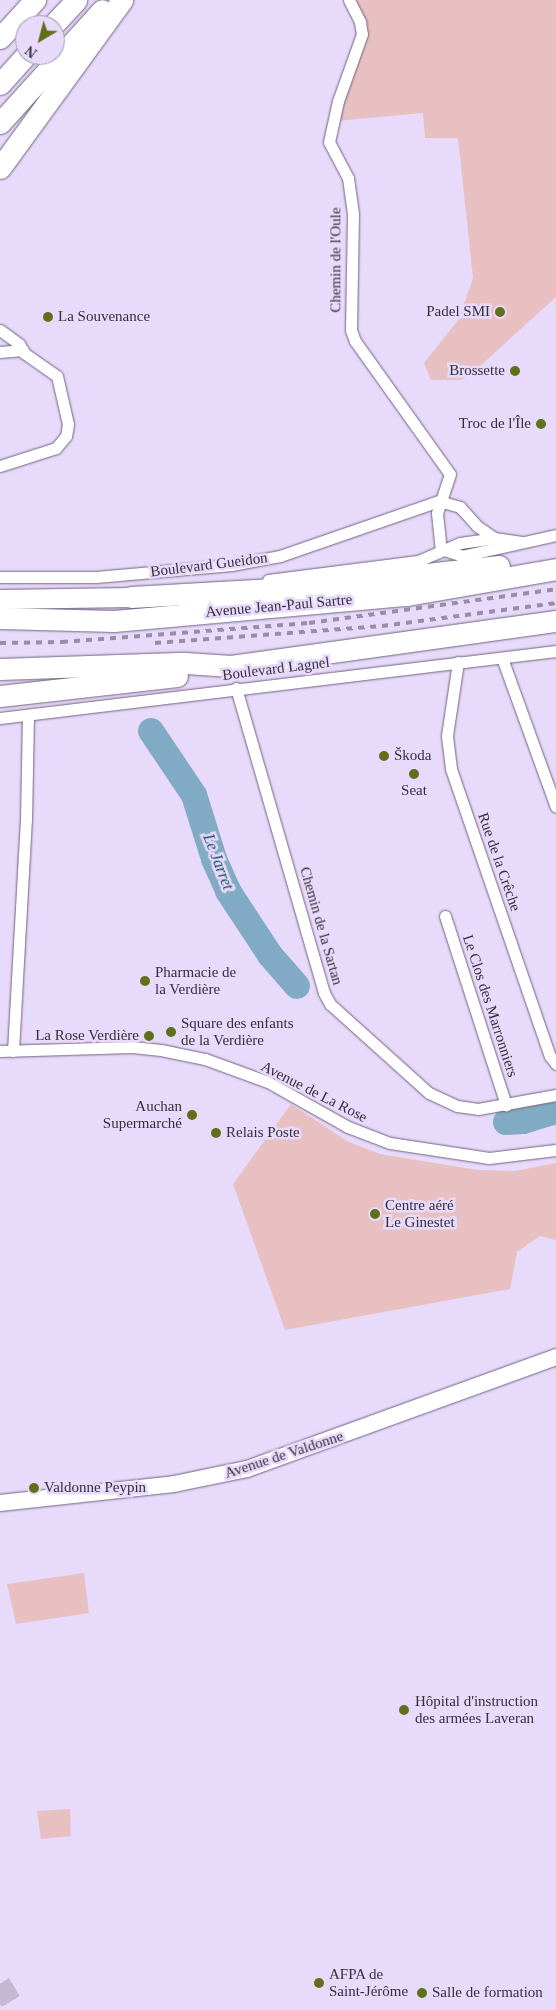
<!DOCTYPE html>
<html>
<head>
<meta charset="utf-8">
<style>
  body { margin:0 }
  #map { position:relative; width:556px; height:2010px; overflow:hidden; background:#e8dafa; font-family:Georgia,serif }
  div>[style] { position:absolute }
  .green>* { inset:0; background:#e9c0c2 }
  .river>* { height:26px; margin:-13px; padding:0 13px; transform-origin:13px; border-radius:13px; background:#81abc5 }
  .highway-tunnel>* { height:21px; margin-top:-10.5px; transform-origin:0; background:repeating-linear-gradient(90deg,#c4b8d4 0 21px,transparent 0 32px) }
  .roads { filter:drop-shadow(0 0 1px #716481) drop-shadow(0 0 1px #716481) }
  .street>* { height:11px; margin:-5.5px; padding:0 5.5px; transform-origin:5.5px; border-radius:5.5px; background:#fff }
  .secondary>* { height:16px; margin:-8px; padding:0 8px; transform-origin:8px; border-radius:8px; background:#fff }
  .primary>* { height:19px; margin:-9.5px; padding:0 9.5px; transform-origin:9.5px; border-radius:9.5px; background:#fff }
  .highway>* { height:21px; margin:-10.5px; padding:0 10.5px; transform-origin:10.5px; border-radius:10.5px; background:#fff }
  .rail>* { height:4px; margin-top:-2px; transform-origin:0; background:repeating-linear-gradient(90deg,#978da4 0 6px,transparent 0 12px) }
  .dots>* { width:14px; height:14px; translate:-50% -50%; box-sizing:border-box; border:2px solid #e8dafa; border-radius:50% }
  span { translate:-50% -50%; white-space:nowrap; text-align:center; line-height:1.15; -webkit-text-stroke:5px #e8dafa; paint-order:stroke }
  .street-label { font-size:15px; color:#352f3c }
  .poi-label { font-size:15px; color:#352f3c }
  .right { translate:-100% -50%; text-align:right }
  .left { translate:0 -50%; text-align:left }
  .water-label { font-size:16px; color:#144a65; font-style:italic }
  .north { position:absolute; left:15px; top:15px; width:50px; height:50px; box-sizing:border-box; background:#e8dafa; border:1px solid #a096ae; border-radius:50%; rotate:217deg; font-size:14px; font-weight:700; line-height:20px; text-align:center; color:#352f3c }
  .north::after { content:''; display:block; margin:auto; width:18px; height:22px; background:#5f6f1a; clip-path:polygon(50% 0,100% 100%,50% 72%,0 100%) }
</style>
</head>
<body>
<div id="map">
  <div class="green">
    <i style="clip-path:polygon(354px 0,556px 0,556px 297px,469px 376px,460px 380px,431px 380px,424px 363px,459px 319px,473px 278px,458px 138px,425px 138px,423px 113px,337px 121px,368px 34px,365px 20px)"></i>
    <i style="clip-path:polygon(291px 1104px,347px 1141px,380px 1154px,477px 1170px,515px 1171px,556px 1163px,556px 1240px,540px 1236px,517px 1252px,510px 1289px,285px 1330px,233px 1184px)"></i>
    <i style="clip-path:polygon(84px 1573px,89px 1613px,16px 1624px,7px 1584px)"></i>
    <i style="clip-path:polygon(70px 1809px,71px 1836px,41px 1839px,37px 1811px)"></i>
  </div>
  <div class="river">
    <i style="left:151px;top:731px;width:77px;rotate:56.1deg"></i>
    <i style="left:194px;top:795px;width:67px;rotate:72.6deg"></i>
    <i style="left:214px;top:859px;width:35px;rotate:66deg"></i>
    <i style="left:228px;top:891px;width:77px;rotate:56.7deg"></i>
    <i style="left:270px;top:955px;width:41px;rotate:48.9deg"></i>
    <i style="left:506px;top:1122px;width:17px;rotate:-3deg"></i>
    <i style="left:523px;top:1121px;width:34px;rotate:-17deg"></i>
  </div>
  <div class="highway-tunnel">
    <i style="left:0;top:1983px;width:31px;rotate:59deg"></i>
  </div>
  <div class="roads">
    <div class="street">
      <i style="left:349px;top:0;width:25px;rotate:63deg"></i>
      <i style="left:360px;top:22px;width:12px;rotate:81deg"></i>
      <i style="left:362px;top:34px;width:71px;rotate:109.7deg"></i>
      <i style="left:338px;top:101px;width:42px;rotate:102.4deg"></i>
      <i style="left:329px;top:142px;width:41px;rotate:62.2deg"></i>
      <i style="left:348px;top:178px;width:37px;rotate:82deg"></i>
      <i style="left:353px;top:215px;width:115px;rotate:91deg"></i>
      <i style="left:351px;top:330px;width:12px;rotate:70deg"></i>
      <i style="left:355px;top:341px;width:163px;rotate:54.5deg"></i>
      <i style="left:450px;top:474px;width:41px;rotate:108.4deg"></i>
      <i style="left:437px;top:513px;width:36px;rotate:84deg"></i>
      <i style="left:441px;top:549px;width:22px;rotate:18deg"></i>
      <i style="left:462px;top:556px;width:96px;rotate:-12.6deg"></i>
      <i style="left:0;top:330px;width:24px;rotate:36deg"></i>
      <i style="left:19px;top:344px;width:10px;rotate:61deg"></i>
      <i style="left:24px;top:353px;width:40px;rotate:34.9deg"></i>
      <i style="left:57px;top:376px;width:49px;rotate:77.1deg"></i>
      <i style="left:68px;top:424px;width:12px;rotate:99deg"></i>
      <i style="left:66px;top:436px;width:16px;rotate:130deg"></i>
      <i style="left:56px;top:448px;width:59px;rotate:162.2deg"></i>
      <i style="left:0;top:352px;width:23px;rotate:-5deg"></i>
      <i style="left:0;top:577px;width:96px"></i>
      <i style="left:96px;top:577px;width:136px;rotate:-5.1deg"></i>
      <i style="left:231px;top:565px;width:50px;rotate:-10.4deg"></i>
      <i style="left:280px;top:556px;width:168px;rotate:-19.1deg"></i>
      <i style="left:439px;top:501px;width:22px;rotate:16deg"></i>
      <i style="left:460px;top:507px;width:25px;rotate:48deg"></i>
      <i style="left:477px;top:526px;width:21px;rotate:35deg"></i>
      <i style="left:268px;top:580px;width:151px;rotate:-7.2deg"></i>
      <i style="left:418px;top:561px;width:46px;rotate:-23.2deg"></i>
      <i style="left:460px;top:543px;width:34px;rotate:-8deg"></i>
      <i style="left:494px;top:538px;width:28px;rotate:8deg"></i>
      <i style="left:502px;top:658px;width:158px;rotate:70.1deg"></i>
      <i style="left:458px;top:662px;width:75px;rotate:98.5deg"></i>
      <i style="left:447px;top:736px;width:33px;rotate:83deg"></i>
      <i style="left:451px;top:769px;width:304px;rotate:71deg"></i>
      <i style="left:550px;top:1056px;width:10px;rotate:53deg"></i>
      <i style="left:236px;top:688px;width:317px;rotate:73.9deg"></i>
      <i style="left:324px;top:993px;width:13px;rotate:61deg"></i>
      <i style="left:330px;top:1004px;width:133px;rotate:42deg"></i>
      <i style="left:429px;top:1093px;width:31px;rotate:25deg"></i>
      <i style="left:457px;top:1106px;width:21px;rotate:8deg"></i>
      <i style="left:478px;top:1109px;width:79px;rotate:-10.2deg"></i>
      <i style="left:0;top:718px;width:560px;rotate:-6.87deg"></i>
      <i style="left:445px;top:916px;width:199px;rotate:72.1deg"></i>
      <i style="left:0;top:1051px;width:132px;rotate:-1.7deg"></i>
      <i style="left:132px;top:1047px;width:29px;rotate:6deg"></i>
      <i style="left:161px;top:1050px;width:45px;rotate:11.6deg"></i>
      <i style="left:205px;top:1059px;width:67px;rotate:20.1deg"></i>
      <i style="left:268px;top:1082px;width:92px;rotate:29.4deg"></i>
      <i style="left:348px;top:1127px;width:45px;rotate:20.9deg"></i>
      <i style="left:390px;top:1143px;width:100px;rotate:8.6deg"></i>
      <i style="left:489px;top:1158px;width:67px;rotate:-6.8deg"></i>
      <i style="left:13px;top:1051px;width:231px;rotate:-86.8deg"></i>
      <i style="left:26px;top:820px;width:105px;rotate:-88.9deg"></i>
    </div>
    <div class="secondary">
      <i style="left:0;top:1503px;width:175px;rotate:-6.2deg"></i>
      <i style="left:174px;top:1484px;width:75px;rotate:-11.6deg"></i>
      <i style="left:247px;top:1469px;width:329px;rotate:-19.9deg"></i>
    </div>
    <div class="primary">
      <i style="left:0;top:599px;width:131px;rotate:-0.9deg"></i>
    </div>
    <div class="highway">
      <i style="left:53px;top:25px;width:34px;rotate:-47deg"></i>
      <i style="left:0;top:38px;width:52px;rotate:-47.4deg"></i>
      <i style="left:0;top:84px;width:39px;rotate:-48deg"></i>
      <i style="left:0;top:123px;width:152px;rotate:-47.9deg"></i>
      <i style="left:0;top:168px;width:208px;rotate:-54deg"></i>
      <i style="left:131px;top:597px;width:178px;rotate:-3.2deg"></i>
      <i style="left:309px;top:587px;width:191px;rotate:-6.3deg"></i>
      <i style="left:0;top:618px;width:114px;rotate:1.5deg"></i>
      <i style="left:114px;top:621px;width:294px;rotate:-5.1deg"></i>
      <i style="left:407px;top:595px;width:151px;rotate:-9.9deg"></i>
      <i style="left:0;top:669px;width:185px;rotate:-1.9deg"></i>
      <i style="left:185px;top:663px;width:46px;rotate:3.7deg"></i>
      <i style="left:231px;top:666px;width:328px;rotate:-7.9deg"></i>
      <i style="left:0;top:696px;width:178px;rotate:-6.4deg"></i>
    </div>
  </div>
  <div class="rail">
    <i style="left:0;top:643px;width:62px;rotate:-0.9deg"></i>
    <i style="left:62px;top:642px;width:248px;rotate:-4.4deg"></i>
    <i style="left:309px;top:623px;width:249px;rotate:-7.8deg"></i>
    <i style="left:155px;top:643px;width:228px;rotate:-4.3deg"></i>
    <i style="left:382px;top:626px;width:176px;rotate:-7.5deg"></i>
  </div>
  <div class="dots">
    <i style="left:500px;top:312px;background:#5f6f1a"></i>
    <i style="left:48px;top:317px;background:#5f6f1a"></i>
    <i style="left:515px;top:371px;background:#5f6f1a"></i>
    <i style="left:541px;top:424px;background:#5f6f1a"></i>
    <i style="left:384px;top:756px;background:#5f6f1a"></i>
    <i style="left:414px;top:774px;background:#5f6f1a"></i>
    <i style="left:145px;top:981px;background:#5f6f1a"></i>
    <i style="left:171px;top:1032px;background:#5f6f1a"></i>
    <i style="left:149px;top:1036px;background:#5f6f1a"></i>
    <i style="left:192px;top:1115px;background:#5f6f1a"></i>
    <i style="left:216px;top:1133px;background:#5f6f1a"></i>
    <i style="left:375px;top:1214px;background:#5f6f1a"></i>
    <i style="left:34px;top:1488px;background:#5f6f1a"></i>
    <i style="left:404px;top:1710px;background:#5f6f1a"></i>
    <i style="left:319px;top:1983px;background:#5f6f1a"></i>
    <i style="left:422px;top:1993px;background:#5f6f1a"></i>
  </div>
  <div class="street-label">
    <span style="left:336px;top:260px;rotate:-90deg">Chemin de l'Oule</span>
    <span style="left:209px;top:565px;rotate:-7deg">Boulevard Gueidon</span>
    <span style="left:279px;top:606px;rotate:-5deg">Avenue Jean-Paul Sartre</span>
    <span style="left:276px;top:669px;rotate:-7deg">Boulevard Lagnel</span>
    <span style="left:499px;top:862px;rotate:71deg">Rue de la Crêche</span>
    <span style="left:321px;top:926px;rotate:74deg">Chemin de la Sartan</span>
    <span style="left:490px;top:1006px;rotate:72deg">Le Clos des Marronniers</span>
    <span style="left:314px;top:1092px;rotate:27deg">Avenue de La Rose</span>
    <span style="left:284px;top:1455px;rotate:-18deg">Avenue de Valdonne</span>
  </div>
  <div class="poi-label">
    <span class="right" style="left:490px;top:312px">Padel SMI</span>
    <span class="left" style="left:58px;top:317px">La Souvenance</span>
    <span class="right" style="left:505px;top:371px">Brossette</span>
    <span class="right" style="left:531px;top:424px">Troc de l'Île</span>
    <span class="left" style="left:394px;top:756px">Škoda</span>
    <span style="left:414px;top:791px">Seat</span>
    <span class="left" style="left:155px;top:981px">Pharmacie de<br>la Verdière</span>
    <span class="left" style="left:181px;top:1032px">Square des enfants<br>de la Verdière</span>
    <span class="right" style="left:139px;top:1036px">La Rose Verdière</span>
    <span class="right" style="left:182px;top:1115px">Auchan<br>Supermarché</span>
    <span class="left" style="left:226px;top:1133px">Relais Poste</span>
    <span class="left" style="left:385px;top:1214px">Centre aéré<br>Le Ginestet</span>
    <span class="left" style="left:44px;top:1488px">Valdonne Peypin</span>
    <span class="left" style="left:415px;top:1710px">Hôpital d'instruction<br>des armées Laveran</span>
    <span class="left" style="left:329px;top:1983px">AFPA de<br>Saint-Jérôme</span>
    <span class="left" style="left:432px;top:1993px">Salle de formation</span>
  </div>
  <div class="water-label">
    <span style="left:218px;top:862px;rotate:69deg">Le Jarret</span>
  </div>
  <div class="north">N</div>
</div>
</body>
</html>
